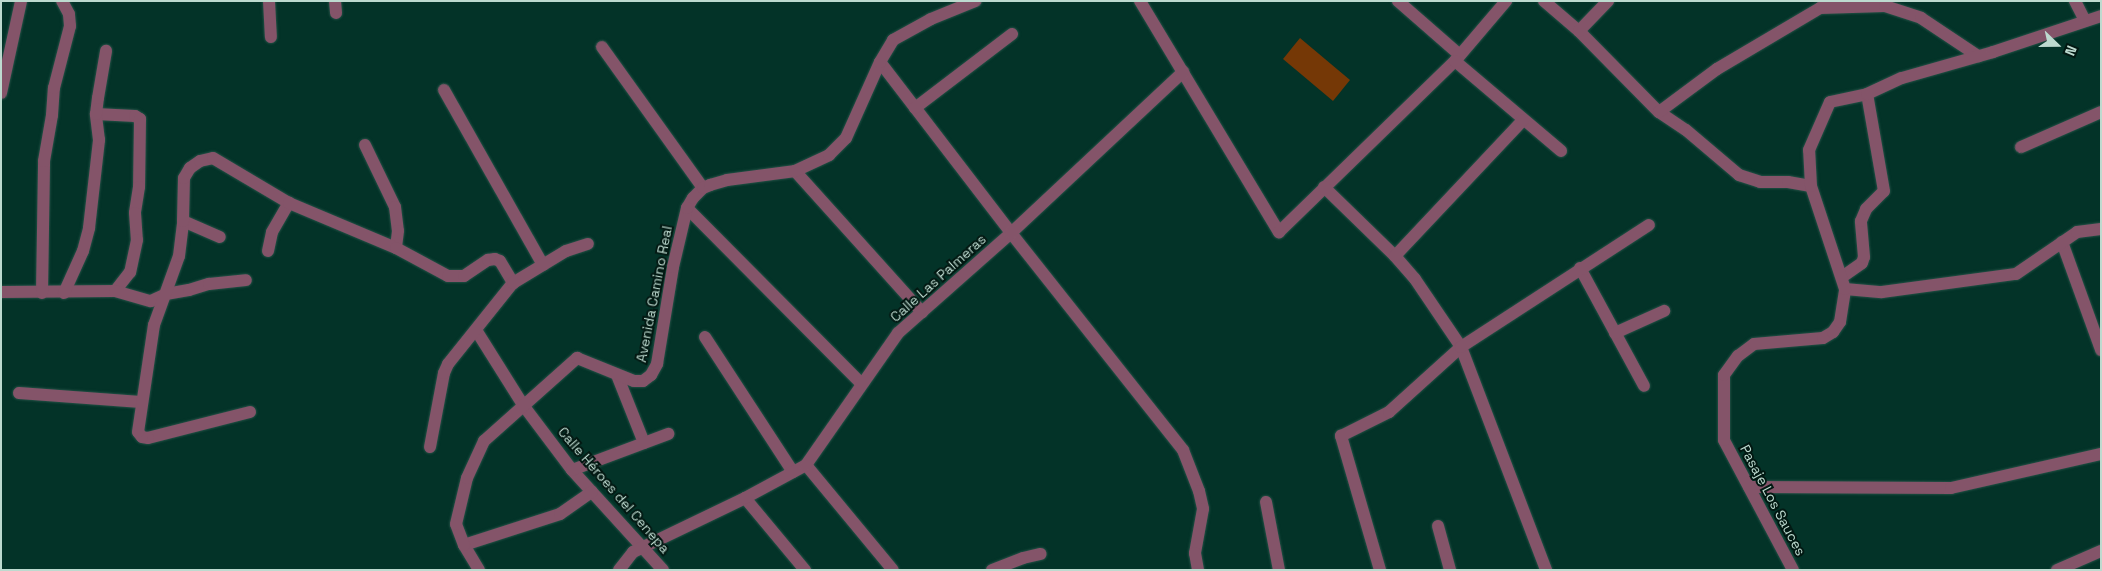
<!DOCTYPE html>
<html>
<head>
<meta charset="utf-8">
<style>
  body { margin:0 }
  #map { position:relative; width:2102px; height:571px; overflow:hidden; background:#033328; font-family:"Space Grotesk",sans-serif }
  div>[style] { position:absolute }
  .green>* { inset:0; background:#753806 }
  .roads { filter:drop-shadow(0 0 1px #245146) drop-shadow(0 0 1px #245146) }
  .minor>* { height:12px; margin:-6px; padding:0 6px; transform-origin:6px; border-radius:6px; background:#845469 }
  span { translate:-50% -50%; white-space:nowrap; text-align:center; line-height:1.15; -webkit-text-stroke:4px #021812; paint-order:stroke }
  .street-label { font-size:14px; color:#bddacf }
  .frame { position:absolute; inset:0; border:2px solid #bddacf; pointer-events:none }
  .north { position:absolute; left:2032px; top:20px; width:50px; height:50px; -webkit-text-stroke:4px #021812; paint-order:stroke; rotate:112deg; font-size:14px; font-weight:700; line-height:20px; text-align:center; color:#bddacf }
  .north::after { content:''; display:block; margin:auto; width:18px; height:22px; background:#bddacf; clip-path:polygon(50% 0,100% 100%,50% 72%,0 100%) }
</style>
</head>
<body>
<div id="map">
  <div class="green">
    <i style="clip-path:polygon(1300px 38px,1350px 80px,1333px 101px,1283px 59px)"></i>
  </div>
  <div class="roads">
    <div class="minor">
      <i style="left:269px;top:1px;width:36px;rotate:87deg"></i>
      <i style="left:335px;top:1px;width:12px;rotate:85deg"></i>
      <i style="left:1140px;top:1px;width:270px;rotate:59deg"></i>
      <i style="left:1279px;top:232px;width:245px;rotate:-44.2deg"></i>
      <i style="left:1455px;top:61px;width:79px;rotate:-49.6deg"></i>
      <i style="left:1398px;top:1px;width:82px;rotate:41.1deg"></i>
      <i style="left:1544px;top:1px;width:46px;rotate:40.6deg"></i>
      <i style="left:1579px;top:31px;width:114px;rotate:45.4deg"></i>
      <i style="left:1659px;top:112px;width:32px;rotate:34deg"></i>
      <i style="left:1686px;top:130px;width:70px;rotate:40.3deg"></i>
      <i style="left:1739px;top:175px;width:22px;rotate:18deg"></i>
      <i style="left:1760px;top:182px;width:28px"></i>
      <i style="left:1788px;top:182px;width:23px;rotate:10deg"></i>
      <i style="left:2075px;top:1px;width:22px;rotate:63deg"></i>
      <i style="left:1579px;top:31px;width:42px;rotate:-46deg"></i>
      <i style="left:602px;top:47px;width:173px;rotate:54.4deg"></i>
      <i style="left:1455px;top:61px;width:139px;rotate:40.3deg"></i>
      <i style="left:880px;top:62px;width:215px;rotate:52.5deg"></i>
      <i style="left:1011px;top:233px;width:277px;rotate:51.6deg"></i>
      <i style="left:1183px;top:450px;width:44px;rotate:68.7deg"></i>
      <i style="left:1199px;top:491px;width:18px;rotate:77deg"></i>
      <i style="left:1203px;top:509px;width:45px;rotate:100.3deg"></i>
      <i style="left:1195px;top:553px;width:17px;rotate:80deg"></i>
      <i style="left:444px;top:90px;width:201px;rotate:60.5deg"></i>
      <i style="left:1px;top:93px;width:94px;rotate:-77.7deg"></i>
      <i style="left:915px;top:108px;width:122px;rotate:-37.3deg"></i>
      <i style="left:1659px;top:112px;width:72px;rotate:-36.6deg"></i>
      <i style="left:1717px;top:69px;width:120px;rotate:-30.6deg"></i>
      <i style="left:1820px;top:8px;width:65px;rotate:-1.8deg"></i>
      <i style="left:1885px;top:6px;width:38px;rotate:18deg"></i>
      <i style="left:1921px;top:18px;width:69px;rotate:33.7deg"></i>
      <i style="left:96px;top:114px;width:39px;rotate:3deg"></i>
      <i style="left:135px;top:116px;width:6px;rotate:31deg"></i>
      <i style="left:140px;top:119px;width:68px;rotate:90.8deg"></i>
      <i style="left:139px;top:187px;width:26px;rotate:99deg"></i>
      <i style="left:135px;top:213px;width:27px;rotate:86deg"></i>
      <i style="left:137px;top:240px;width:33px;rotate:102deg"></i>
      <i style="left:130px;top:272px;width:24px;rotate:128deg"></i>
      <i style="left:365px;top:145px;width:69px;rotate:64.2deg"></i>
      <i style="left:395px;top:207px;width:24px;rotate:83deg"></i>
      <i style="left:398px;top:231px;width:17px;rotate:97deg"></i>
      <i style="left:2021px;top:147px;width:87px;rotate:-23.6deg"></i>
      <i style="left:795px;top:171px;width:190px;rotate:48deg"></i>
      <i style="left:1324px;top:187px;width:99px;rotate:44.2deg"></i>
      <i style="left:1395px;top:256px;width:30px;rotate:49deg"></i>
      <i style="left:1415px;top:279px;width:82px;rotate:55.9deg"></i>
      <i style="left:1461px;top:347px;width:239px;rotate:69.1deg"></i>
      <i style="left:687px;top:208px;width:248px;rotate:45.2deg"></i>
      <i style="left:183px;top:221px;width:40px;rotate:23.4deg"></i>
      <i style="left:2062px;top:242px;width:115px;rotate:70.1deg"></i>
      <i style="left:268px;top:251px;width:19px;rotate:-78deg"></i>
      <i style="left:272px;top:232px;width:34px;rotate:-60deg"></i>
      <i style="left:1395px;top:256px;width:187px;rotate:-46.7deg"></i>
      <i style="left:1580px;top:268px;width:134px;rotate:61.5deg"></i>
      <i style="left:1842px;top:277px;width:24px;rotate:-35deg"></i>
      <i style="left:1862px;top:263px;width:6px;rotate:-72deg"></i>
      <i style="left:1864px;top:257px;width:36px;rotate:-95deg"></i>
      <i style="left:1861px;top:221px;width:13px;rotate:-67deg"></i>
      <i style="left:1866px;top:209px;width:25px;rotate:-45deg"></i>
      <i style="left:1884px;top:191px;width:98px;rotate:-99.9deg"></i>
      <i style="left:1845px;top:289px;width:37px;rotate:5deg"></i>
      <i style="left:1882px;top:292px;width:135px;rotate:-7.7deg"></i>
      <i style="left:2016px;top:274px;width:74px;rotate:-34.5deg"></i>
      <i style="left:2077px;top:232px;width:24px;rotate:-7deg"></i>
      <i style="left:1px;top:292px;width:114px;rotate:-0.5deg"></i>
      <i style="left:115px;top:291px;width:37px;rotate:16deg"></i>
      <i style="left:151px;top:301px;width:17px;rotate:-25deg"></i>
      <i style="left:166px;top:294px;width:23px;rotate:-10deg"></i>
      <i style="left:189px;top:290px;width:21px;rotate:-17deg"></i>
      <i style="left:209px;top:284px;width:37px;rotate:-6deg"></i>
      <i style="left:42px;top:293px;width:132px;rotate:-89.1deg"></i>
      <i style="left:44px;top:161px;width:47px;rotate:-80.1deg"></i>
      <i style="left:52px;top:115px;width:27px;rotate:-86deg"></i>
      <i style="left:54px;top:88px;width:64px;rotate:-75.5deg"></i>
      <i style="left:70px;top:26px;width:12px;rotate:-95deg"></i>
      <i style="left:69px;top:14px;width:15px;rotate:-118deg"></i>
      <i style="left:64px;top:293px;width:46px;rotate:-65.7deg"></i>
      <i style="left:83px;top:251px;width:24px;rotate:-75deg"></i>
      <i style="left:89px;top:228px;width:89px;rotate:-83.5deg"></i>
      <i style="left:99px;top:140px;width:26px;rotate:-97deg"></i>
      <i style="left:96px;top:114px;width:16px;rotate:-83deg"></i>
      <i style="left:98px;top:98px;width:48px;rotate:-80.3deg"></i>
      <i style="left:476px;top:330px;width:89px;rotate:57.9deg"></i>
      <i style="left:523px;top:405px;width:81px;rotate:53deg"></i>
      <i style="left:572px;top:470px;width:135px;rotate:47.7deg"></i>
      <i style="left:1615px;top:333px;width:54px;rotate:-24.2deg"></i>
      <i style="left:705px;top:337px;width:161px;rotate:56.9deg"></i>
      <i style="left:617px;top:375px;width:73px;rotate:68.3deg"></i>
      <i style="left:19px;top:393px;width:122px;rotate:4.2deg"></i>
      <i style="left:250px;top:412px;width:105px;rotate:165.7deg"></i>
      <i style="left:148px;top:438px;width:6px;rotate:-171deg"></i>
      <i style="left:142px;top:437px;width:6px;rotate:-129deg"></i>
      <i style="left:138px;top:432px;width:108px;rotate:-81.5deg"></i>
      <i style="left:154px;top:325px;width:73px;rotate:-70.1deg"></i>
      <i style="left:179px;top:256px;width:35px;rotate:-83deg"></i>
      <i style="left:183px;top:221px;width:43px;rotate:-88.7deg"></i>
      <i style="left:184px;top:178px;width:12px;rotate:-59deg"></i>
      <i style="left:190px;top:168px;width:12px;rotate:-35deg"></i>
      <i style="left:200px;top:161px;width:13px;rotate:-13deg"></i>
      <i style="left:213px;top:158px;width:88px;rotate:30.6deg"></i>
      <i style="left:289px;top:203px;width:116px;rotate:22.8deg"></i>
      <i style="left:396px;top:248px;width:59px;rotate:28.3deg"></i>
      <i style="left:448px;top:276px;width:16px"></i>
      <i style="left:464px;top:276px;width:29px;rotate:-34deg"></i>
      <i style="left:488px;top:260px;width:7px;rotate:-8deg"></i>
      <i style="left:495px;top:259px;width:5px;rotate:22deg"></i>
      <i style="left:500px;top:261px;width:26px;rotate:59deg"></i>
      <i style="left:430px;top:447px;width:75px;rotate:-79.3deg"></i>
      <i style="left:444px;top:373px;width:10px;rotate:-66deg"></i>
      <i style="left:448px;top:364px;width:104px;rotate:-51.3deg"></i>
      <i style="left:513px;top:283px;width:62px;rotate:-31.1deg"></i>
      <i style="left:566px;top:251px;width:23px;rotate:-18deg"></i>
      <i style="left:806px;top:465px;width:136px;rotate:50.4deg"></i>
      <i style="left:572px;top:470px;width:103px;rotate:-20.6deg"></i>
      <i style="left:1749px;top:487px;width:202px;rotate:0.3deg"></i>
      <i style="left:1951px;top:488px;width:154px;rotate:-12.8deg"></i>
      <i style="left:745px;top:498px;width:94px;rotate:50.2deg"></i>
      <i style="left:1266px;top:502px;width:69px;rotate:79.2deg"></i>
      <i style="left:1438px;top:526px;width:46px;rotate:74.7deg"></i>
      <i style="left:464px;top:545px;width:101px;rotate:-17.9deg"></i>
      <i style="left:560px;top:514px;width:39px;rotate:-35deg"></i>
      <i style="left:479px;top:570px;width:29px;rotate:-121deg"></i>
      <i style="left:464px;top:545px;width:22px;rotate:-111deg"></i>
      <i style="left:456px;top:524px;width:47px;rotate:-76.6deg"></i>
      <i style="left:467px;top:478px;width:41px;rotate:-65.3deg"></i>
      <i style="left:484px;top:441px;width:125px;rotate:-41.7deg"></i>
      <i style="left:577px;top:358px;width:61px;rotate:22deg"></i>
      <i style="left:634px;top:381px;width:9px"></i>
      <i style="left:643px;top:381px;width:10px;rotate:-37deg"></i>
      <i style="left:651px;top:375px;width:13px;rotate:-61deg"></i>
      <i style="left:657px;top:364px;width:98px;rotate:-80.6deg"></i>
      <i style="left:673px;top:267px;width:61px;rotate:-76.7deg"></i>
      <i style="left:687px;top:208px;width:12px;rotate:-59deg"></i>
      <i style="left:693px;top:198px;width:14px;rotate:-45deg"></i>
      <i style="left:703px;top:188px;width:8px;rotate:-23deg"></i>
      <i style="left:710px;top:185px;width:18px;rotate:-16deg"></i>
      <i style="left:727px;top:180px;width:69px;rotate:-7.5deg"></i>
      <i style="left:795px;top:171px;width:38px;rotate:-25deg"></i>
      <i style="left:829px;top:155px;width:24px;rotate:-45deg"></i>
      <i style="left:846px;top:138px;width:83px;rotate:-65.9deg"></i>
      <i style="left:880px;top:62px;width:26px;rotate:-59deg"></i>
      <i style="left:893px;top:40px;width:43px;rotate:-28.9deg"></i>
      <i style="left:931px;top:19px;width:48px;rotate:-22.2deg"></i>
      <i style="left:619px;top:570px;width:23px;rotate:-52deg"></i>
      <i style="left:633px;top:552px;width:124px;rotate:-25.7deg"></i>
      <i style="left:745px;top:498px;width:69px;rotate:-28.4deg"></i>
      <i style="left:806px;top:465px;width:161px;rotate:-55.1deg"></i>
      <i style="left:898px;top:333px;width:151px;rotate:-41.5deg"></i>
      <i style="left:1011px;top:233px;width:236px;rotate:-43.1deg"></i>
      <i style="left:992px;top:570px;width:33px;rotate:-21deg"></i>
      <i style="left:1023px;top:558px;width:18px;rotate:-13deg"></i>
      <i style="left:1380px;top:570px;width:140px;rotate:-106.2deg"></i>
      <i style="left:1341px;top:436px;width:54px;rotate:-26.6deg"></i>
      <i style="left:1389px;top:412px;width:97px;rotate:-42.1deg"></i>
      <i style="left:1461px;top:347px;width:224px;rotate:-33deg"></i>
      <i style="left:1793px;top:570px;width:147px;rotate:-118deg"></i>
      <i style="left:1724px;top:440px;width:65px;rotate:-90deg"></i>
      <i style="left:1724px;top:375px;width:24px;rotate:-54deg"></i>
      <i style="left:1738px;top:356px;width:20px;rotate:-37deg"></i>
      <i style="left:1754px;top:344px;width:69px;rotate:-5deg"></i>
      <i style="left:1823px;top:338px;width:12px;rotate:-31deg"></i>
      <i style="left:1833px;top:332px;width:12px;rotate:-55deg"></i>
      <i style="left:1840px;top:322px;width:33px;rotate:-81deg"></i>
      <i style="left:1845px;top:289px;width:108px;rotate:-108.3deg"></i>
      <i style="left:1811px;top:186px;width:36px;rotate:-93deg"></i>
      <i style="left:1809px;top:150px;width:52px;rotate:-66.4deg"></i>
      <i style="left:1830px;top:102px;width:38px;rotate:-12deg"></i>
      <i style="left:1867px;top:94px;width:38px;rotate:-25deg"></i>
      <i style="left:1902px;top:78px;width:95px;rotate:-15.9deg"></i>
      <i style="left:1993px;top:52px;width:114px;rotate:-18.4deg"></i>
      <i style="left:2057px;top:570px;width:48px;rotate:-23.4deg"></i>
    </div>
  </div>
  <div class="street-label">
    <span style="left:938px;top:278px;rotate:-42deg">Calle Las Palmeras</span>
    <span style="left:654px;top:294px;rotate:-79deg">Avenida Camino Real</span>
    <span style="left:614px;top:490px;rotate:49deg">Calle Héroes del Cenepa</span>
    <span style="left:1773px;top:500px;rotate:62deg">Pasaje Los Sauces</span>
  </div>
  <div class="frame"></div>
  <div class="north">N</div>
</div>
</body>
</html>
